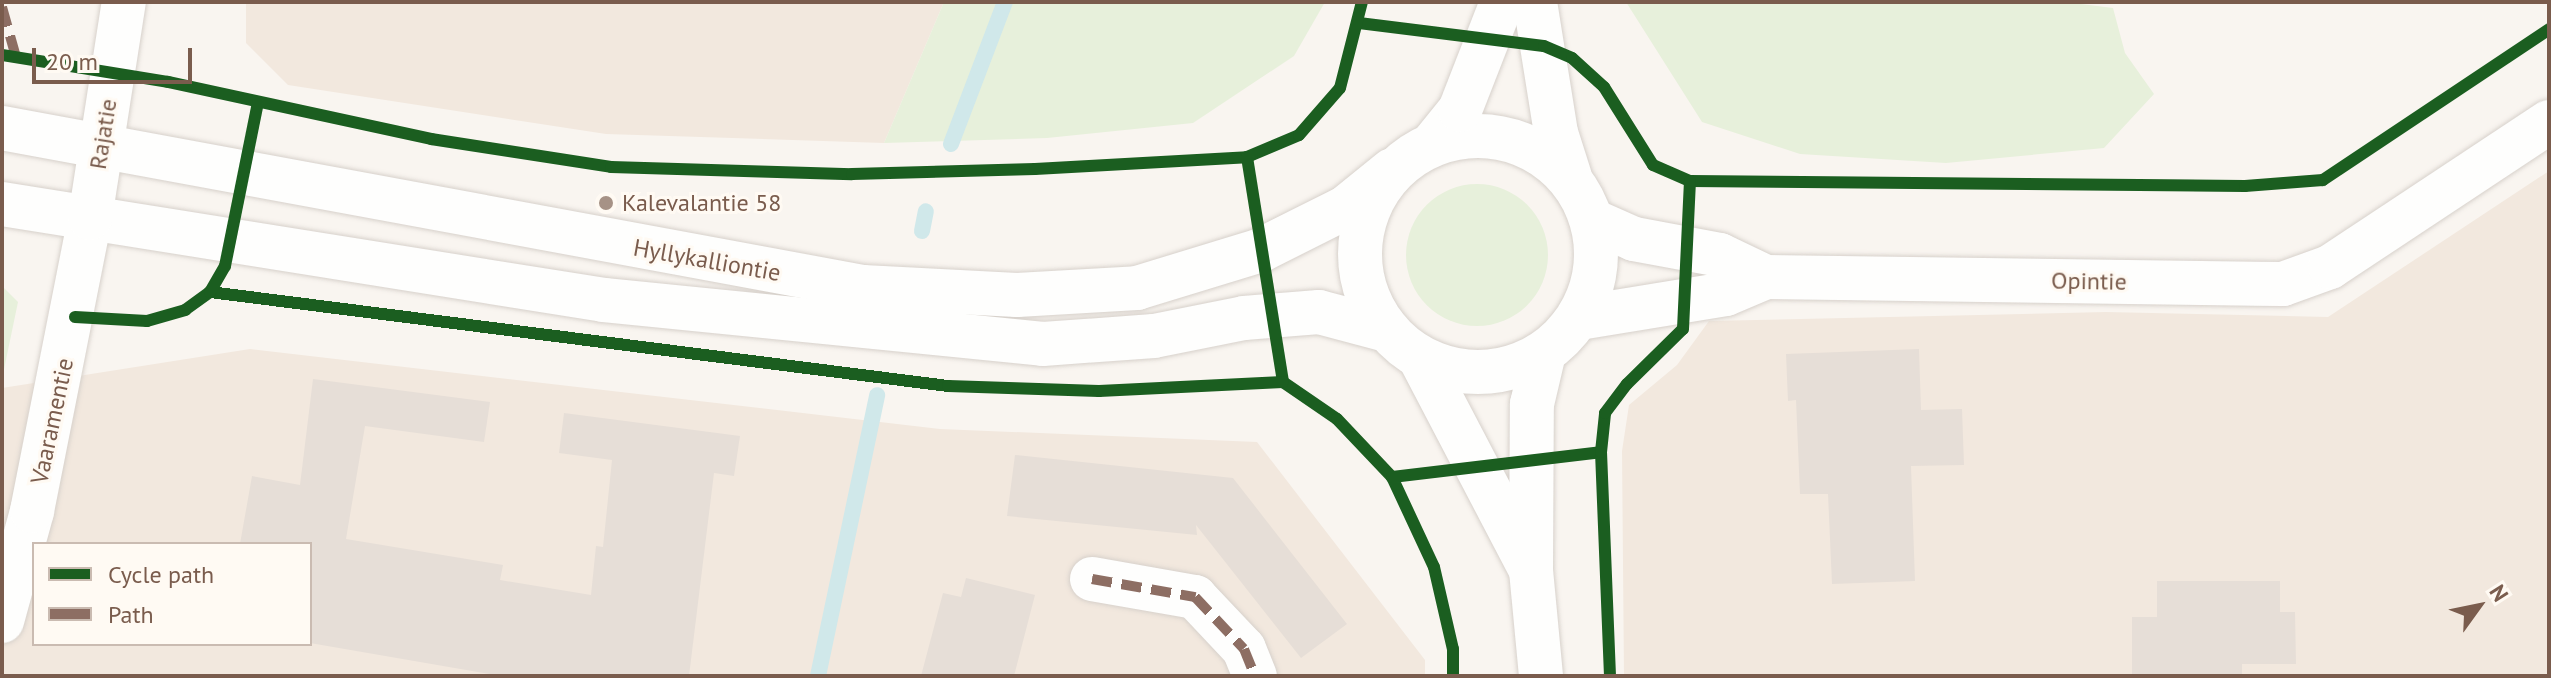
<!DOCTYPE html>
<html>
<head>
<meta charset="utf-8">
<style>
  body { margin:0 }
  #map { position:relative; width:2551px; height:678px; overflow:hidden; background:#f9f5f0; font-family:"PT Sans",sans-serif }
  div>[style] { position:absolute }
  .residential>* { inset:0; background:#f2e8de }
  .green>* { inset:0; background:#e7f0db }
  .round { border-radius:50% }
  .stream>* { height:16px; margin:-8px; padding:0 8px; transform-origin:8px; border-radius:8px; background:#d0e8ea }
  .building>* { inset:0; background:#e6ded7 }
  .roads { filter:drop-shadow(0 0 2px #d7d1cb) drop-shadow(0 0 2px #d7d1cb) }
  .street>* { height:44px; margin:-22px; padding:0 22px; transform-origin:22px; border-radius:22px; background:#fefefd }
  .secondary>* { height:44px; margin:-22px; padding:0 22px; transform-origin:22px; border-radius:22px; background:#fefefd }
  .secondary>.ring { margin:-22px; padding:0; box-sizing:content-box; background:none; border:44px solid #fefefd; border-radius:50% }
  .quiet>* { height:10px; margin-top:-5px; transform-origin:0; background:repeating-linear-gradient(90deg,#8d6e63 0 20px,transparent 0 30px) }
  .cycleway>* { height:12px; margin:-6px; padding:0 6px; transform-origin:6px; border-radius:6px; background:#1b5e20 }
  .dots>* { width:22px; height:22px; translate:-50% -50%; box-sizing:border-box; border:4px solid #fffaf3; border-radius:50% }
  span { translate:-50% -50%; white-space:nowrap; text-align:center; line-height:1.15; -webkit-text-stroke:6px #fffaf3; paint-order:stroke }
  .street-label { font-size:24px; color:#7a5c4d }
  .poi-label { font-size:24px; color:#7a5c4d }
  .left { translate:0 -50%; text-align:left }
  .frame { position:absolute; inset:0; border:4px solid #7a5c4d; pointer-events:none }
  .legend { position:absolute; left:32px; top:542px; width:280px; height:104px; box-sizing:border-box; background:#fffaf3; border:2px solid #cabbb1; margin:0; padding:10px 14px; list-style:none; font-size:24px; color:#7a5c4d }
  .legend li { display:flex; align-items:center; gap:16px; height:40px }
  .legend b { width:40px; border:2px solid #cabbb1 }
  .north { position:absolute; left:2439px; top:566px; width:80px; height:80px; -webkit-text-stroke:6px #fffaf3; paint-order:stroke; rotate:57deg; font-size:22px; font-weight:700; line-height:32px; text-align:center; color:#7a5c4d }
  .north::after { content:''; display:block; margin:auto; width:28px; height:36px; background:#7a5c4d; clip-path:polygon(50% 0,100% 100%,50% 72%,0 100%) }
  .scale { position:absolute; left:32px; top:48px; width:160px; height:36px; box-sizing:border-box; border:4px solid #7a5c4d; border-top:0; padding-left:10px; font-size:24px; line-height:28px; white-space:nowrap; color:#7a5c4d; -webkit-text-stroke:6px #fffaf3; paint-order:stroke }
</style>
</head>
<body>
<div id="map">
  <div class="residential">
    <i style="clip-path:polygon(246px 2px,944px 2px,884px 143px,606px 134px,288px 85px,246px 43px)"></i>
    <i style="clip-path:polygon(2549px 171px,2549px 676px,1624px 676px,1622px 451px,1629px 405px,1677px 365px,1709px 321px,2106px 312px,2328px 317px)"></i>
    <i style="clip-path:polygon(evenodd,250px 349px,940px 429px,1257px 442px,1425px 660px,1425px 676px,2px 676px,2px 388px,250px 349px,34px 544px,310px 544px,310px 644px,34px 644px,34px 544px)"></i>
  </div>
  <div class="green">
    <i style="clip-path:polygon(944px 2px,1325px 2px,1294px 56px,1193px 123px,1047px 138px,884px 143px)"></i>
    <i style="clip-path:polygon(1626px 2px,2065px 2px,2113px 8px,2125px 53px,2154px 94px,2104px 148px,1946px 163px,1800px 154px,1702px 122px)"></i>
    <i class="round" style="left:1406px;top:184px;width:142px;height:142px"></i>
    <i style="clip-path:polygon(2px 286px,18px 302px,2px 379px)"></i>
  </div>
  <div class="stream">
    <i style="left:951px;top:144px;width:152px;rotate:-69.2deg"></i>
    <i style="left:922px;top:231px;width:20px;rotate:-79deg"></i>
    <i style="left:818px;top:676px;width:287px;rotate:-78.1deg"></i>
  </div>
  <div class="building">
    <i style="clip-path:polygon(1919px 349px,1921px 410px,1962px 409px,1964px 465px,1911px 466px,1915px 581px,1832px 584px,1828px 494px,1800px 494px,1796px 400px,1788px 401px,1786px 354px)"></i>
    <i style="clip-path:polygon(313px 379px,490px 402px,484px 442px,365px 426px,346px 539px,503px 565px,500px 580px,591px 595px,596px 546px,603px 547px,612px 460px,559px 453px,564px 413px,740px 436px,734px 476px,714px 473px,689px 676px,501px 676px,310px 643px,310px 544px,240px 544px,252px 476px,300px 485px)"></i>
    <i style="clip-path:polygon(1015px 455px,1233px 478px,1347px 624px,1301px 658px,1196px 525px,1197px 535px,1007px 516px)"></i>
    <i style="clip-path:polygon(966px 578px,1035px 595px,1014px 676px,921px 676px,943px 593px,961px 597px)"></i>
    <i style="clip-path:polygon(2157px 581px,2280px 581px,2280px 612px,2295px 612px,2296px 664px,2242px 664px,2242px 676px,2132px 676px,2132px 617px,2157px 617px)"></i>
  </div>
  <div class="roads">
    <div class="street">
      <i style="left:1593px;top:221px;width:45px;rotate:23.7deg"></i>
      <i style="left:1634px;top:239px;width:87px;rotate:10.5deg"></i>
      <i style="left:1720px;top:255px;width:51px;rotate:25.6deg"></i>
      <i style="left:1766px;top:277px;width:517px;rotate:0.78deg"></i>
      <i style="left:2283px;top:284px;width:50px;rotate:-19.9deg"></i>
      <i style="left:2330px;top:267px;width:263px;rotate:-33.5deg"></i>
      <i style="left:1579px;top:318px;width:149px;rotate:-9.3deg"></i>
      <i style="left:1726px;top:294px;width:43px;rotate:-23deg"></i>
      <i style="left:1092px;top:579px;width:105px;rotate:9.9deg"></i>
      <i style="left:1195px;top:597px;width:71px;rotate:46.7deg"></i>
      <i style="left:1244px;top:649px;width:29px;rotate:68deg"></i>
      <i style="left:2px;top:621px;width:114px;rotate:-74.7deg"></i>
      <i style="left:32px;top:511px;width:299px;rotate:-78.8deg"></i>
    </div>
    <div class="secondary">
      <i style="left:1535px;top:2px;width:133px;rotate:80.9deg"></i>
      <i style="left:1556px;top:133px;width:46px;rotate:72.3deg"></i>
      <i style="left:2px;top:128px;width:876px;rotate:10.46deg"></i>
      <i style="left:863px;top:287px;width:154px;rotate:3deg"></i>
      <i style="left:1017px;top:295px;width:120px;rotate:-3.3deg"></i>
      <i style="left:1137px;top:288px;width:130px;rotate:-17deg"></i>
      <i style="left:1261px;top:250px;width:94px;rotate:-26.6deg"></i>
      <i style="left:1345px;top:208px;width:60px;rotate:-39deg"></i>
      <i class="ring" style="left:1360px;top:136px;width:192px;height:192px"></i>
      <i style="left:1434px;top:142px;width:41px;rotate:-50.9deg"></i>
      <i style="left:1460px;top:110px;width:116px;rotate:-68.7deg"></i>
      <i style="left:2px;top:204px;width:610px;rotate:9.06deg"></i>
      <i style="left:604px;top:300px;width:441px;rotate:5.7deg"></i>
      <i style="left:1043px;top:344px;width:111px;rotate:-4.1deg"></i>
      <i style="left:1154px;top:336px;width:92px;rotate:-11.3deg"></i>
      <i style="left:1244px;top:318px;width:75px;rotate:-4.6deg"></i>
      <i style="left:1319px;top:312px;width:69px;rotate:15deg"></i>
      <i style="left:90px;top:218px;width:219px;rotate:-81.1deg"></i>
      <i style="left:1420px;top:358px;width:239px;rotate:62.4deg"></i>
      <i style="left:1541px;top:676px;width:106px;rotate:-95.4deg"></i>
      <i style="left:1531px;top:570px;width:166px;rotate:-89.7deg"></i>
      <i style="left:1532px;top:404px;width:52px;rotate:-76.8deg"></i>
    </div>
  </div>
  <div class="quiet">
    <i style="left:2px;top:7px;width:52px;rotate:74.4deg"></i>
    <i style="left:1092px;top:579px;width:105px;rotate:9.9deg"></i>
    <i style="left:1195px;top:597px;width:71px;rotate:46.7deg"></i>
    <i style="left:1244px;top:649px;width:29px;rotate:68deg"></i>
  </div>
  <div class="cycleway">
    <i style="left:1359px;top:23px;width:186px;rotate:7.1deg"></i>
    <i style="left:1544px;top:46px;width:30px;rotate:23deg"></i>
    <i style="left:1572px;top:58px;width:43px;rotate:42.2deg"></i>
    <i style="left:1604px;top:87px;width:92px;rotate:57.9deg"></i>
    <i style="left:1653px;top:165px;width:40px;rotate:23.4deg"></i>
    <i style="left:1690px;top:181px;width:555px;rotate:0.52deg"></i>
    <i style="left:2245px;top:186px;width:78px;rotate:-4.4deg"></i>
    <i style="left:2323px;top:180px;width:272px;rotate:-33.7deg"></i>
    <i style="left:2px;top:55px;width:168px;rotate:9.2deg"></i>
    <i style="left:168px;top:82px;width:269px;rotate:12.2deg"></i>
    <i style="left:431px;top:139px;width:182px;rotate:8.8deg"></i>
    <i style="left:611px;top:167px;width:241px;rotate:1.7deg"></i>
    <i style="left:852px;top:174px;width:183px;rotate:-1.6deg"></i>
    <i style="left:1035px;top:169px;width:212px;rotate:-3.2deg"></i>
    <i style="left:1247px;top:157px;width:56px;rotate:-22.9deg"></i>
    <i style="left:1299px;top:135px;width:62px;rotate:-48.9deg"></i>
    <i style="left:1340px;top:88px;width:89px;rotate:-75.7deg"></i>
    <i style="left:1247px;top:157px;width:228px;rotate:80.9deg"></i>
    <i style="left:1283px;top:382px;width:65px;rotate:34.4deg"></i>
    <i style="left:1337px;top:419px;width:80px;rotate:46.5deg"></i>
    <i style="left:1392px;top:477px;width:99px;rotate:65deg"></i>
    <i style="left:1434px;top:567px;width:84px;rotate:77deg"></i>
    <i style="left:1453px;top:649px;width:27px;rotate:90deg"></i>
    <i style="left:210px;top:292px;width:744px;rotate:7.26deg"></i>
    <i style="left:948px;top:386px;width:151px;rotate:1.9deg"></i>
    <i style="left:1099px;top:391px;width:184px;rotate:-2.8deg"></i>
    <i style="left:75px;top:317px;width:72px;rotate:3.2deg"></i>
    <i style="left:147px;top:321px;width:40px;rotate:-16deg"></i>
    <i style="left:185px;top:310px;width:31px;rotate:-36deg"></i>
    <i style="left:210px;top:292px;width:30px;rotate:-60deg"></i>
    <i style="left:225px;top:266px;width:167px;rotate:-78.6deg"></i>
    <i style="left:1392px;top:477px;width:210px;rotate:-6.8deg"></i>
    <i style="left:1610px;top:676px;width:224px;rotate:-92.3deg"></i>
    <i style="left:1601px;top:452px;width:39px;rotate:-84deg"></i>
    <i style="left:1605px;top:413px;width:36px;rotate:-53deg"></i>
    <i style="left:1627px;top:384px;width:78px;rotate:-44.5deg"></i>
    <i style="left:1683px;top:329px;width:148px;rotate:-87.3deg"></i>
  </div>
  <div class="dots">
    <i style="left:606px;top:203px;background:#a69286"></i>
  </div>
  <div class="street-label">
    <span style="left:103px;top:134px;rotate:-81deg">Rajatie</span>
    <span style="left:707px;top:260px;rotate:10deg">Hyllykalliontie</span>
    <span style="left:2089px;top:281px;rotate:1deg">Opintie</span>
    <span style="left:52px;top:421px;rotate:-78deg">Vaaramentie</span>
  </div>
  <div class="poi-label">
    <span class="left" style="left:622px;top:203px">Kalevalantie 58</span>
  </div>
  <div class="frame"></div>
  <ul class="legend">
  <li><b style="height:10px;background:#1b5e20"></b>Cycle path</li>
  <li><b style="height:10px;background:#8d6e63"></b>Path</li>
  </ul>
  <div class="north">N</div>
  <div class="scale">20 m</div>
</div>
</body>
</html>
